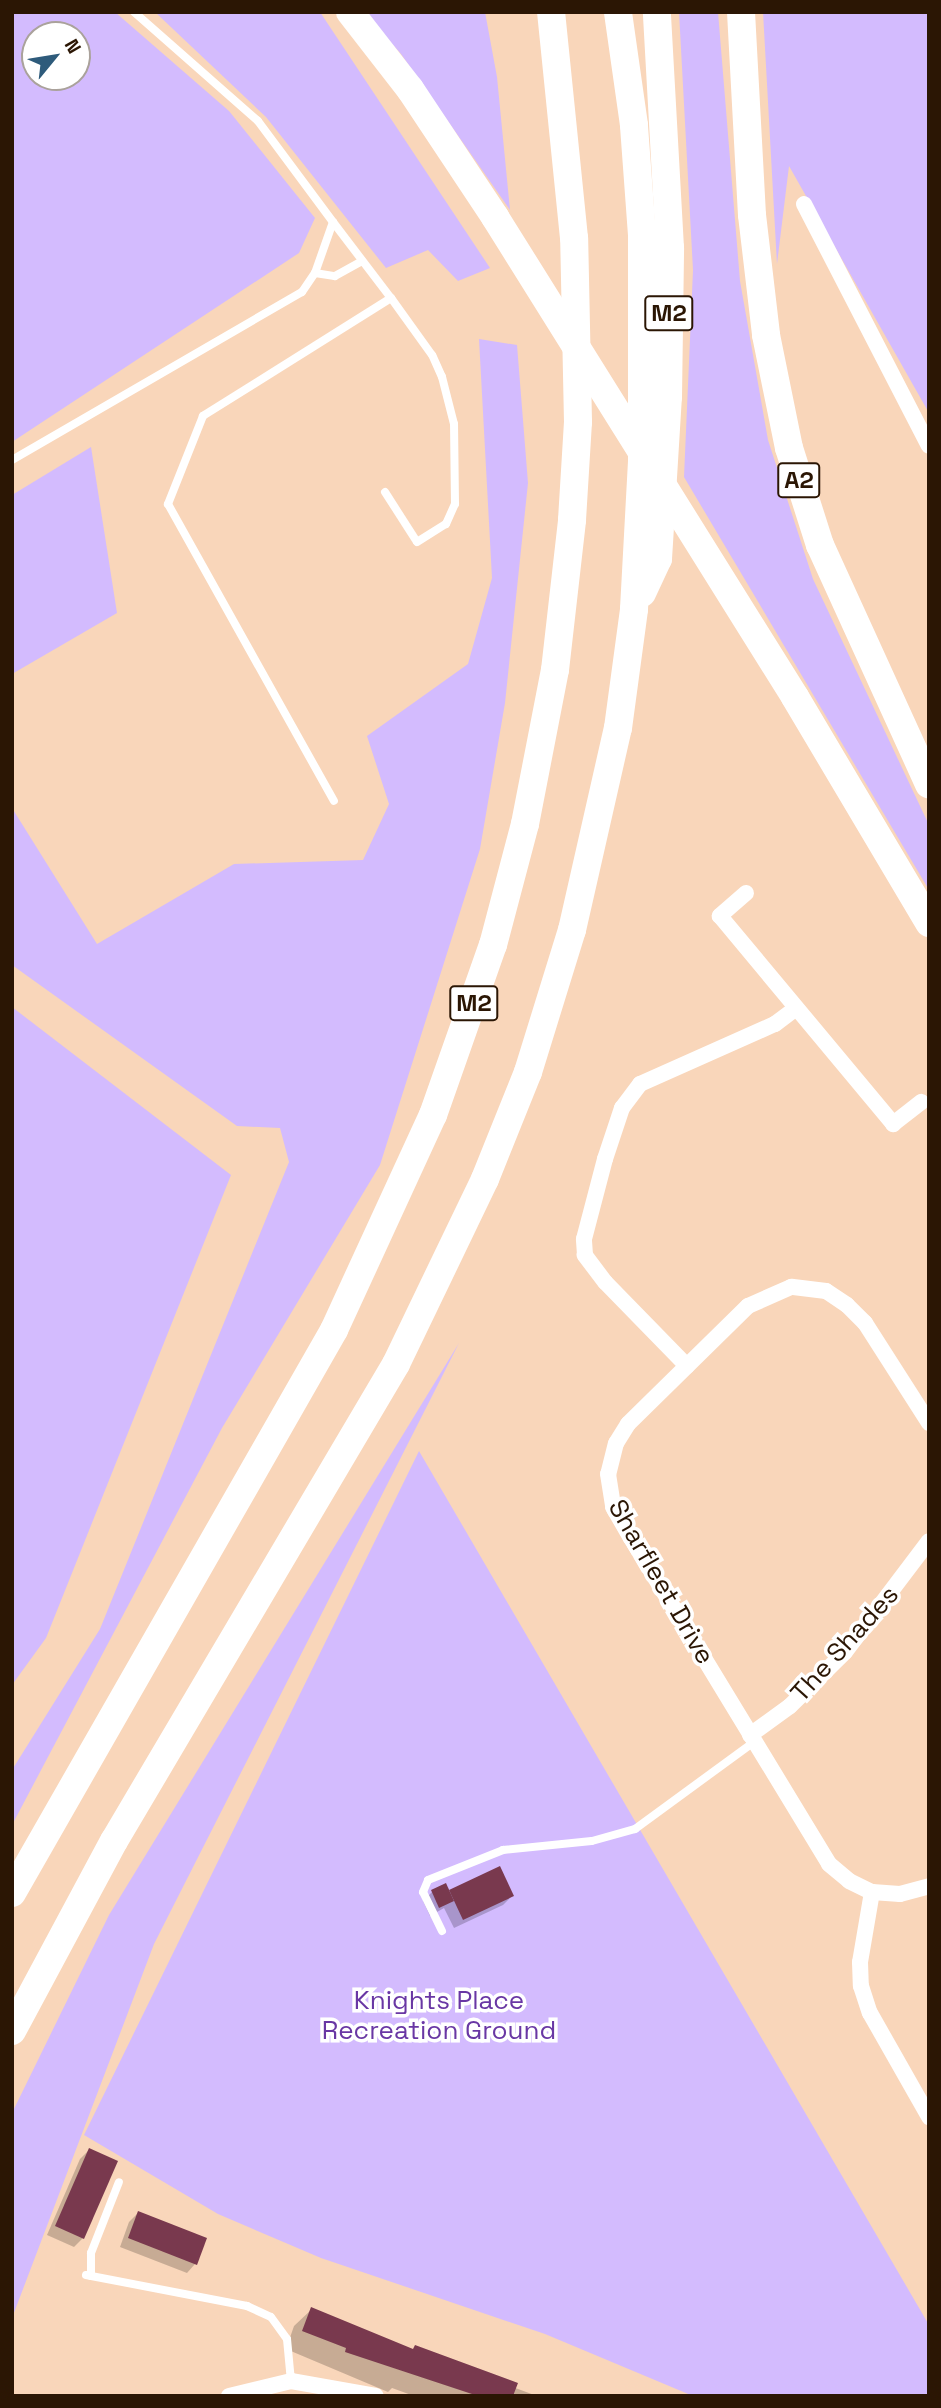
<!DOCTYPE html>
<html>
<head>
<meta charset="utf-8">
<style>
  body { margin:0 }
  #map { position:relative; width:941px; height:2408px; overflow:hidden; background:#f9d6ba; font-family:"Space Grotesk",sans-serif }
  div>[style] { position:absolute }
  .green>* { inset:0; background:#d3bbfe }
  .shadow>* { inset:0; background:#0003 }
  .building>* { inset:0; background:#79394e }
  .lane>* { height:8px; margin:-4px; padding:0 4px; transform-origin:4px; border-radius:4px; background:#fff }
  .street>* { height:16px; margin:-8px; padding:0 8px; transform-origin:8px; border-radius:8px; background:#fff }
  .highway>* { height:28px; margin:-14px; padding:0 14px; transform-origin:14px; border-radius:14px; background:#fff }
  span { translate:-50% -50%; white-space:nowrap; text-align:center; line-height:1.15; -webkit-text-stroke:7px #fff; paint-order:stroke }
  .shield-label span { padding:2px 5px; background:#fff; border:2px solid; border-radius:5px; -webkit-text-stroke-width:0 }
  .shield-label { font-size:24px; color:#2b1604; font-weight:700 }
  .street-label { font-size:26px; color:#2b1604 }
  .park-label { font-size:26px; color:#6937a4 }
  .frame { position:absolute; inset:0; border:14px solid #2b1604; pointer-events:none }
  .north { position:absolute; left:21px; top:21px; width:70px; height:70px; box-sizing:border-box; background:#fff; border:2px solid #aaa29b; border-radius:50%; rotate:60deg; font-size:19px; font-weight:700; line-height:28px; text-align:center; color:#2b1604 }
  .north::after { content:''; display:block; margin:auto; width:24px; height:32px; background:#2e5b7b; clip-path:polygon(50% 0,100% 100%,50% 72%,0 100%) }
</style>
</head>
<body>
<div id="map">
  <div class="green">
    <i style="clip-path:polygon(evenodd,12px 12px,115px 12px,229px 111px,315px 218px,299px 253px,12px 442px,12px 12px,77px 35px,77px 77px,35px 77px,35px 35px,77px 35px)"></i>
    <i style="clip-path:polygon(155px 12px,320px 12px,490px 268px,458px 281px,428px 250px,386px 268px,266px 117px)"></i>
    <i style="clip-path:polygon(364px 12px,485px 12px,497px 77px,510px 210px,401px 54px)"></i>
    <i style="clip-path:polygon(679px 12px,718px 12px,740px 281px,768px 440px,813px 579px,929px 825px,929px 890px,684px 477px,693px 270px)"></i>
    <i style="clip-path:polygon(763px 12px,929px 12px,929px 413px,789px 166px,777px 264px)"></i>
    <i style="clip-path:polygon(479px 339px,517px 345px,528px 483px,505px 703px,480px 849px,380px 1165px,222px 1428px,12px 1825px,12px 1770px,100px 1629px,289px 1162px,280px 1128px,237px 1126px,12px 965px,12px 808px,97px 944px,234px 864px,363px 860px,389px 804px,367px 736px,468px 664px,492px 578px)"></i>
    <i style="clip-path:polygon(91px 447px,117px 613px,12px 674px,12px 495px)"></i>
    <i style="clip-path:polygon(12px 1007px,231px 1175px,46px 1638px,12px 1685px)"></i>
    <i style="clip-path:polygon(459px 1343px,154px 1944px,12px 2318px,12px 2113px,109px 1915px)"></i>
    <i style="clip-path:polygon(419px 1451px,929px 2325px,929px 2396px,693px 2396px,545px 2334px,321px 2258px,218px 2214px,84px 2135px)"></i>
  </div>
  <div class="shadow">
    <i style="clip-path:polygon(432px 1892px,448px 1893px,512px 1896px,503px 1905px,454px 1928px,444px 1908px,430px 1916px,423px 1901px)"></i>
    <i style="clip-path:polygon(89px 2150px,83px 2238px,74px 2247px,47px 2235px,80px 2159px)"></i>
    <i style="clip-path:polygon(138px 2213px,195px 2264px,187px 2273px,120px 2247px,129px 2222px)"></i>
    <i style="clip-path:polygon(312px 2309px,412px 2350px,537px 2396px,414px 2396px,392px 2388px,388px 2392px,286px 2349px,294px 2326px)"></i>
  </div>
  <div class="building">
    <i style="clip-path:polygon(500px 1866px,514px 1896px,463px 1920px,449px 1890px)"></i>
    <i style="clip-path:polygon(446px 1883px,454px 1901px,439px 1908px,431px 1890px)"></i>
    <i style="clip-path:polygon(89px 2148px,118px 2161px,84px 2239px,55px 2226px)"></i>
    <i style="clip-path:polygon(138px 2211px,207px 2238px,197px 2265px,128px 2238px)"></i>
    <i style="clip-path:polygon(311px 2307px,413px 2349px,415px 2345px,518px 2383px,513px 2396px,478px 2396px,345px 2352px,346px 2348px,302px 2331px)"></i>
  </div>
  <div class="lane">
    <i style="left:333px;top:222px;width:96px;rotate:52.7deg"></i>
    <i style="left:391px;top:298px;width:222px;rotate:147.9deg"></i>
    <i style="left:203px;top:416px;width:95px;rotate:111.7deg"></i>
    <i style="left:168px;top:504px;width:340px;rotate:60.8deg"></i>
    <i style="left:315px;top:273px;width:20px;rotate:9deg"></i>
    <i style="left:335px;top:276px;width:31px;rotate:-29deg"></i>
    <i style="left:12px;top:460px;width:335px;rotate:-30.1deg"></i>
    <i style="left:302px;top:292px;width:23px;rotate:-56deg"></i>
    <i style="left:315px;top:273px;width:54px;rotate:-70.6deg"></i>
    <i style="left:333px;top:222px;width:126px;rotate:-126.6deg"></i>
    <i style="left:258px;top:121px;width:165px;rotate:-138.7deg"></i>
    <i style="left:385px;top:492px;width:59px;rotate:57.4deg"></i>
    <i style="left:417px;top:542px;width:34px;rotate:-32deg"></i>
    <i style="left:446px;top:524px;width:22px;rotate:-66deg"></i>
    <i style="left:455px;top:504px;width:80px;rotate:-90.7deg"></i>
    <i style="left:454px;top:424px;width:49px;rotate:-104.3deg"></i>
    <i style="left:442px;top:377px;width:24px;rotate:-114deg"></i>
    <i style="left:432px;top:355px;width:70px;rotate:-125.7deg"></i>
    <i style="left:442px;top:1931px;width:43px;rotate:-116deg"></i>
    <i style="left:423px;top:1892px;width:13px;rotate:-67deg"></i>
    <i style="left:428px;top:1880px;width:81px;rotate:-21.8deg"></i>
    <i style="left:503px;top:1850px;width:89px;rotate:-5.8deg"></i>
    <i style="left:592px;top:1841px;width:45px;rotate:-15.6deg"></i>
    <i style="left:635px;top:1829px;width:147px;rotate:-36.2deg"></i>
    <i style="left:86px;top:2275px;width:164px;rotate:10.9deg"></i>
    <i style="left:247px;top:2306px;width:26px;rotate:25deg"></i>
    <i style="left:271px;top:2317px;width:27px;rotate:54deg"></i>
    <i style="left:287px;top:2339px;width:42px;rotate:84.6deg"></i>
    <i style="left:91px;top:2276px;width:23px;rotate:-90deg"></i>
    <i style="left:91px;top:2253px;width:76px;rotate:-68.5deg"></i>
  </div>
  <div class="street">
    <i style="left:804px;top:204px;width:272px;rotate:62.7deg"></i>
    <i style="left:746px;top:893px;width:35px;rotate:139deg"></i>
    <i style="left:720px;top:916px;width:271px;rotate:50.2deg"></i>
    <i style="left:893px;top:1124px;width:36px;rotate:-38deg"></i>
    <i style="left:687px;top:1366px;width:117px;rotate:-134.3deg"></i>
    <i style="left:605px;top:1282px;width:34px;rotate:-127deg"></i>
    <i style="left:585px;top:1255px;width:16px;rotate:-94deg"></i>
    <i style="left:584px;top:1239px;width:83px;rotate:-75.3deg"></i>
    <i style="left:605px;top:1159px;width:54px;rotate:-71.6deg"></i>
    <i style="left:622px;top:1108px;width:30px;rotate:-53deg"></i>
    <i style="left:640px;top:1084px;width:148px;rotate:-24deg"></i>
    <i style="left:775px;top:1024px;width:26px;rotate:-37deg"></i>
    <i style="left:929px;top:1423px;width:119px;rotate:-122.6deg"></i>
    <i style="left:865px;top:1323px;width:25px;rotate:-135deg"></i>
    <i style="left:847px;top:1305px;width:25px;rotate:-146deg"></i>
    <i style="left:826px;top:1291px;width:35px;rotate:-173deg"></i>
    <i style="left:791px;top:1287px;width:47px;rotate:156.2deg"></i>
    <i style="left:748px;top:1306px;width:168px;rotate:135.5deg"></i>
    <i style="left:628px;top:1424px;width:22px;rotate:122deg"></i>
    <i style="left:616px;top:1443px;width:32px;rotate:104deg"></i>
    <i style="left:608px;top:1474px;width:33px;rotate:81deg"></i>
    <i style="left:613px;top:1507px;width:36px;rotate:60deg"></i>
    <i style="left:631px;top:1538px;width:381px;rotate:58.7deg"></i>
    <i style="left:829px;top:1864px;width:26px;rotate:40deg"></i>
    <i style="left:849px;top:1881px;width:25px;rotate:26deg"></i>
    <i style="left:872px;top:1892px;width:28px;rotate:4deg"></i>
    <i style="left:900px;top:1894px;width:30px;rotate:-15deg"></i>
    <i style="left:750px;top:1735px;width:49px;rotate:-35.9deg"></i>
    <i style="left:790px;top:1706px;width:77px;rotate:-44.5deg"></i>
    <i style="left:845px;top:1652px;width:139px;rotate:-52.9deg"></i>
    <i style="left:872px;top:1892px;width:71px;rotate:99.7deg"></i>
    <i style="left:860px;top:1962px;width:24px;rotate:88deg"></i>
    <i style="left:861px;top:1986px;width:28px;rotate:72deg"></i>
    <i style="left:870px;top:2013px;width:120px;rotate:60.4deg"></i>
    <i style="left:229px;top:2396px;width:64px;rotate:-13.6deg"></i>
    <i style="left:291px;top:2381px;width:86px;rotate:10deg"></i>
  </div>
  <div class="highway">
    <i style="left:350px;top:12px;width:98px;rotate:52.1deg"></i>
    <i style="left:410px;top:89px;width:154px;rotate:56.4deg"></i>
    <i style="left:495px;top:217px;width:566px;rotate:57.99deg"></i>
    <i style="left:795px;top:697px;width:263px;rotate:59.3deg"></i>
    <i style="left:741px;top:12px;width:203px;rotate:86.9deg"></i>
    <i style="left:752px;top:215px;width:121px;rotate:83.3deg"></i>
    <i style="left:766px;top:335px;width:115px;rotate:78.5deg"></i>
    <i style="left:789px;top:448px;width:102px;rotate:72.3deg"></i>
    <i style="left:820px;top:545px;width:263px;rotate:65.5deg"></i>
    <i style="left:642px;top:593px;width:38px;rotate:-65deg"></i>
    <i style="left:658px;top:559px;width:162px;rotate:-86.5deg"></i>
    <i style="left:668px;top:397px;width:149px;rotate:-89.2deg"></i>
    <i style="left:670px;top:248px;width:236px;rotate:-93.2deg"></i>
    <i style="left:12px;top:1893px;width:649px;rotate:-60.23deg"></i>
    <i style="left:334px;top:1330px;width:237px;rotate:-65.3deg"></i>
    <i style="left:433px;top:1115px;width:180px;rotate:-70.6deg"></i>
    <i style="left:493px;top:945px;width:125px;rotate:-75.2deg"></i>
    <i style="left:525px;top:824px;width:157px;rotate:-79deg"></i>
    <i style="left:555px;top:670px;width:151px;rotate:-83.5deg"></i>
    <i style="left:572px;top:520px;width:98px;rotate:-86.5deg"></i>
    <i style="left:578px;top:422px;width:184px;rotate:-91.2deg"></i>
    <i style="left:574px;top:238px;width:227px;rotate:-95.8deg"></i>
    <i style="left:12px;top:2031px;width:216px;rotate:-61.8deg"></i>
    <i style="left:114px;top:1841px;width:554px;rotate:-59.41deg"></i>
    <i style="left:396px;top:1364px;width:205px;rotate:-64.3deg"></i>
    <i style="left:485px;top:1179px;width:115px;rotate:-68.1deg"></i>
    <i style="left:528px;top:1072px;width:149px;rotate:-72.8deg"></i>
    <i style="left:572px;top:930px;width:207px;rotate:-77.2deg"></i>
    <i style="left:618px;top:728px;width:120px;rotate:-82.3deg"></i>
    <i style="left:634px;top:609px;width:150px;rotate:-86.9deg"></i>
    <i style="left:642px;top:459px;width:224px;rotate:-90deg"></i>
    <i style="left:642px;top:235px;width:110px;rotate:-94.2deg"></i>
    <i style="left:634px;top:125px;width:114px;rotate:-98.1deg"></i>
  </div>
  <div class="shield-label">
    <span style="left:669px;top:313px">M2</span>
    <span style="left:799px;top:480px">A2</span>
    <span style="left:474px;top:1003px">M2</span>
  </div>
  <div class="street-label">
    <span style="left:661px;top:1582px;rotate:60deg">Sharfleet Drive</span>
    <span style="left:845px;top:1644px;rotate:-48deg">The Shades</span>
  </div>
  <div class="park-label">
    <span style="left:439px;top:2016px">Knights Place<br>Recreation Ground</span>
  </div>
  <div class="frame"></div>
  <div class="north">N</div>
</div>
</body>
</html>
